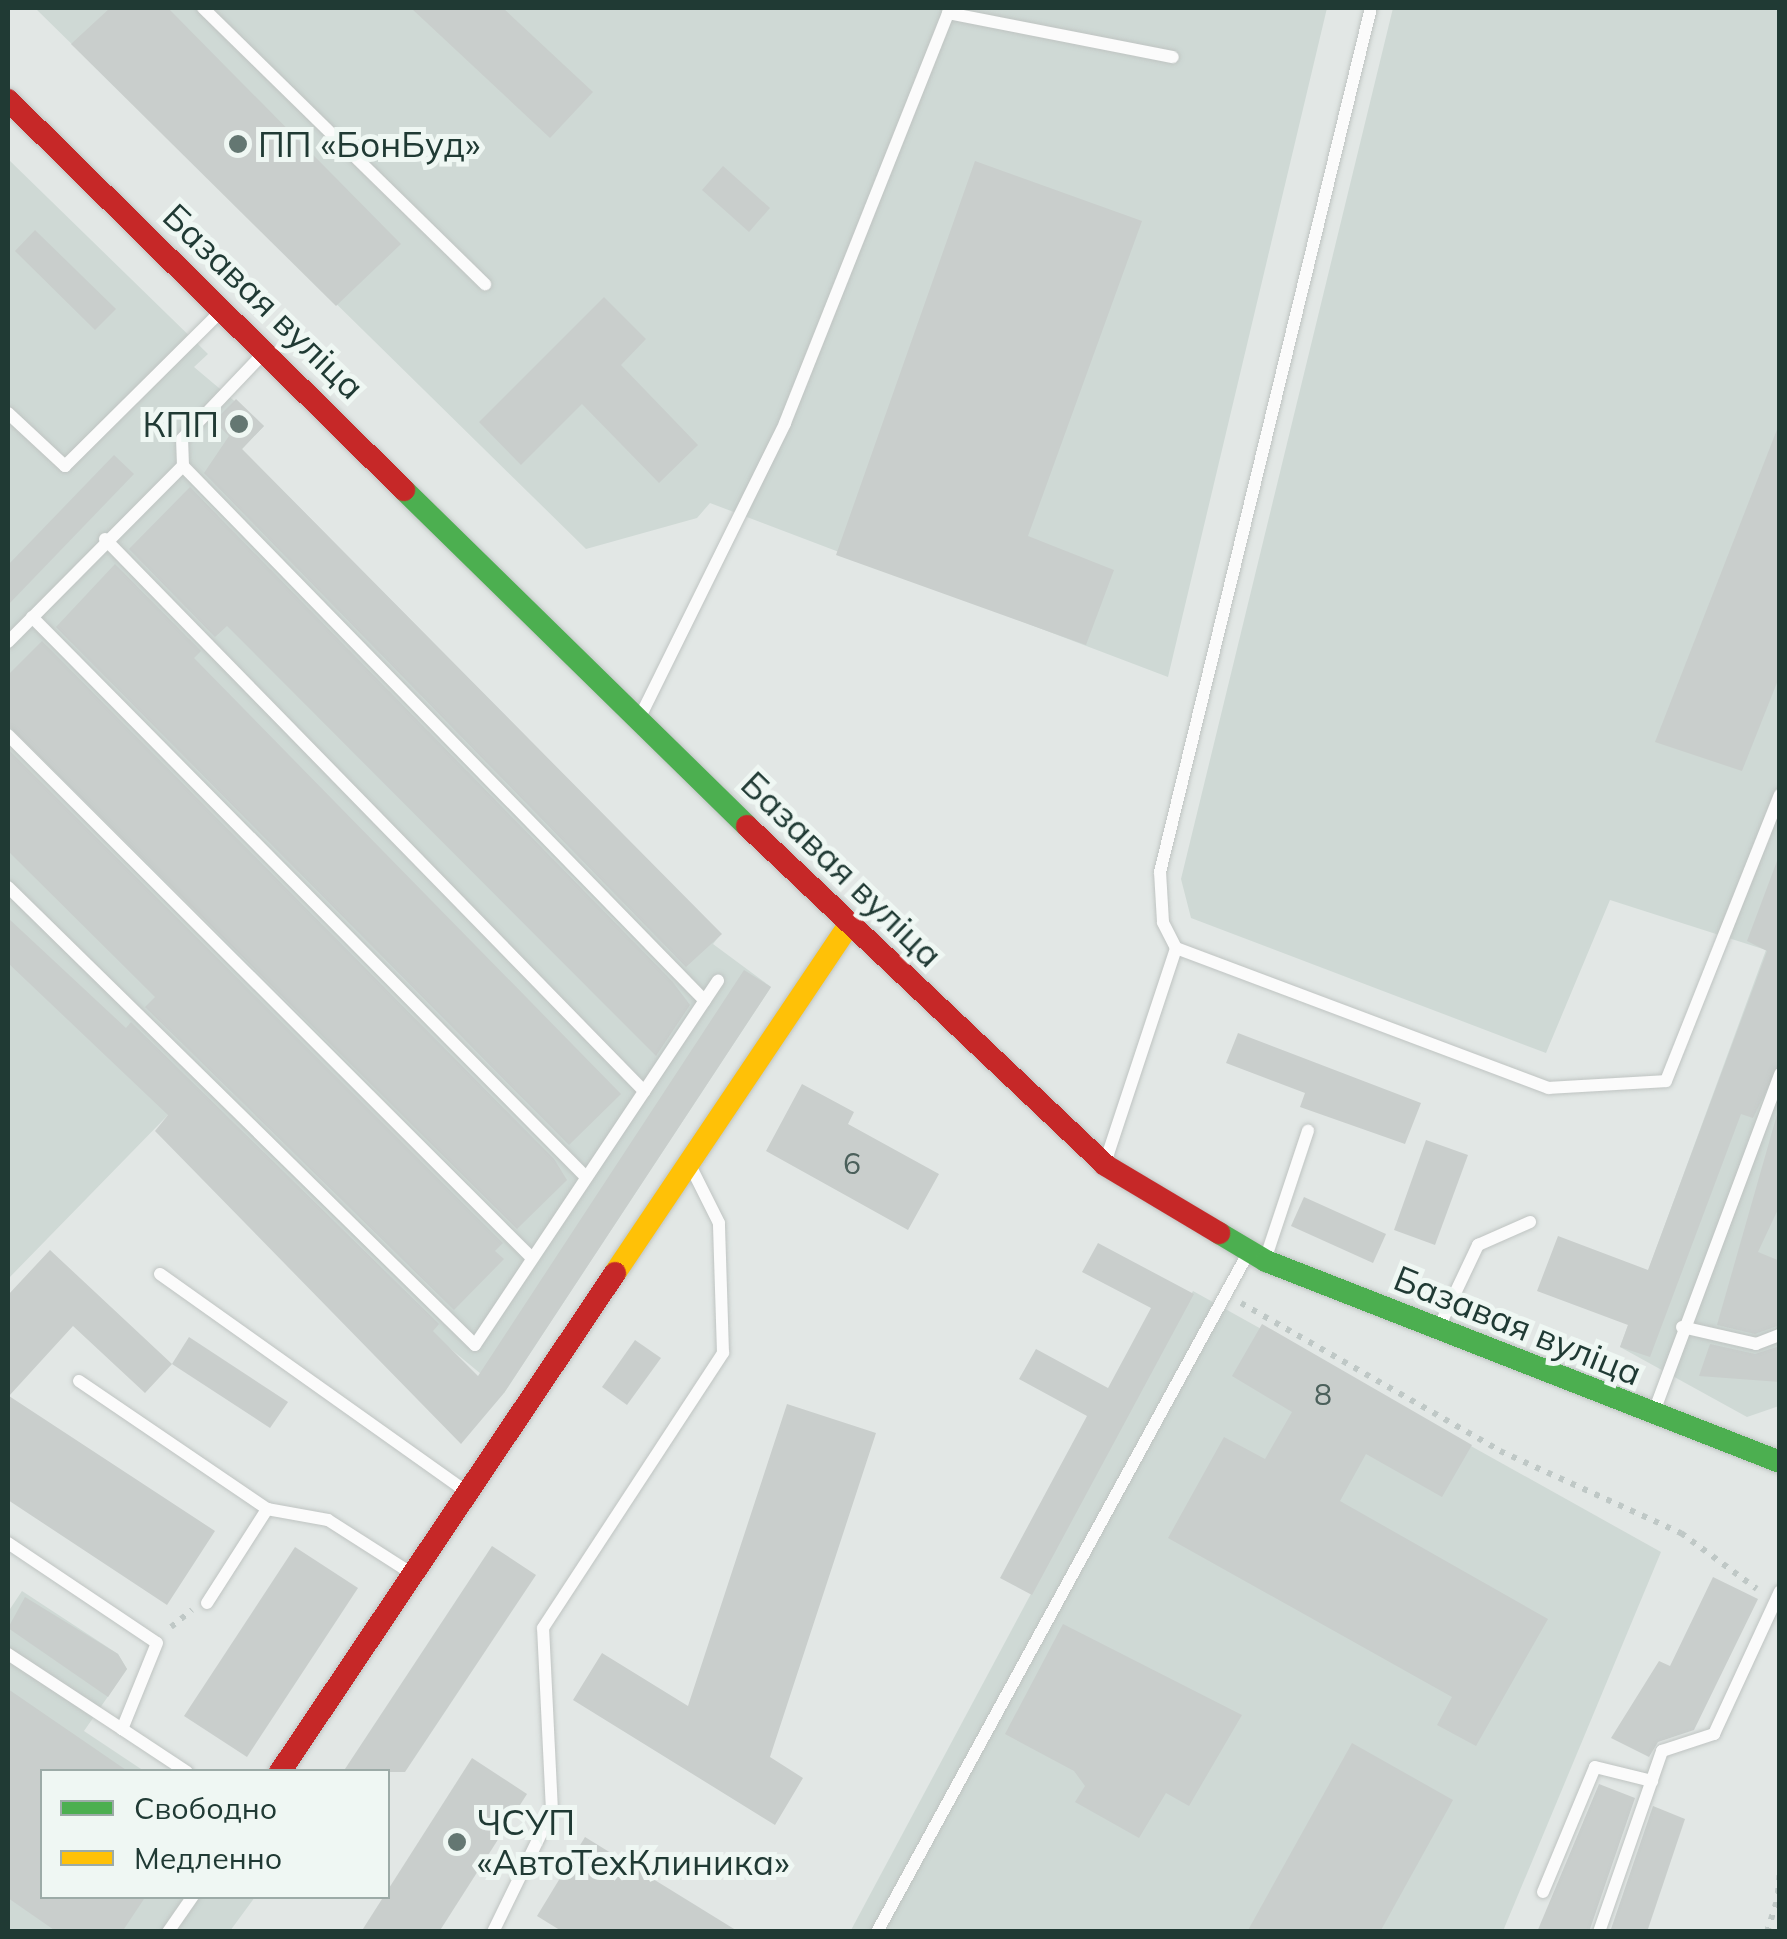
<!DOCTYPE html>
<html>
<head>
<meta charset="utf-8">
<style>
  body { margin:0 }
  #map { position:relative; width:1787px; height:1939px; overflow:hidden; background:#e2e7e5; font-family:Mulish,sans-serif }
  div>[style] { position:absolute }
  .built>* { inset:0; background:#cfd9d5 }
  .building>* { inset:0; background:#c9cecc }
  .path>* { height:6px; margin-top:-3px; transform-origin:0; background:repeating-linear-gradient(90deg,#bfc8c6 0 5px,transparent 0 13px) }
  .roads { filter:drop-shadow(0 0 2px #bfc4c2) drop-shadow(0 0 2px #bfc4c2) }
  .lane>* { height:12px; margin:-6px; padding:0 6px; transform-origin:6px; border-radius:6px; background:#fbfbfb }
  .fast>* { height:22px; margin:-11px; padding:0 11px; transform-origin:11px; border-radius:11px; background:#4caf50 }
  .slow>* { height:22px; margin:-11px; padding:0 11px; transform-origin:11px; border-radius:11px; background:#ffc107 }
  .jam>* { height:22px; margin:-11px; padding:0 11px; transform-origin:11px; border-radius:11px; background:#c62828 }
  .dots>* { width:28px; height:28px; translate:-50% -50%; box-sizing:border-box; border:5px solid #eff7f3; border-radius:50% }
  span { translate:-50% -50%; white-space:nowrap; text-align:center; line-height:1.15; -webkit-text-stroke:10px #eff7f3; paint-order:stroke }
  .number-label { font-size:30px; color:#4b605b }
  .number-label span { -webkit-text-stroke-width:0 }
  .poi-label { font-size:35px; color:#203a34 }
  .left { translate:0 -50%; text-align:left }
  .right { translate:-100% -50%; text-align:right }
  .street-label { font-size:35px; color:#203a34 }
  .frame { position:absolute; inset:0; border:10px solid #203a34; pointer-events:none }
  .legend { position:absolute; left:40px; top:1769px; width:350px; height:130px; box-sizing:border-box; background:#eff7f3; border:2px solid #9caba7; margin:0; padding:12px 18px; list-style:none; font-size:30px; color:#203a34 }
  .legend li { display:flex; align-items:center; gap:20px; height:50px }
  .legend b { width:50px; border:2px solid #9caba7 }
</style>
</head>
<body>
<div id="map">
  <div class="built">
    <i style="clip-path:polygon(35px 8px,1327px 8px,1168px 677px,710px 503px,697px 518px,586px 549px)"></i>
    <i style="clip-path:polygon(1393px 8px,1779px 8px,1779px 1406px,1747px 1417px,1620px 1347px,1766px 950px,1610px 900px,1546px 1053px,1191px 918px,1181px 879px)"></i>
    <i style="clip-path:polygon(8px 159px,208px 354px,194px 367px,264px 426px,242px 449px,721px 934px,713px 944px,771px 987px,504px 1393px,168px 1115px,8px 1279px)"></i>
    <i style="clip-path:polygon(1193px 1291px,1661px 1552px,1503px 1931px,850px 1932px)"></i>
    <i style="clip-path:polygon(22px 1591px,118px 1654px,127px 1669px,84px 1731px,144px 1771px,42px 1772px,42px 1896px,255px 1897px,230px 1931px,8px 1932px,8px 1612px)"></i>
  </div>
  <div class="building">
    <i style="clip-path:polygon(110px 8px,168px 8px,401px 244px,336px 306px,71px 44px)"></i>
    <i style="clip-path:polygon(411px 8px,503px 8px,593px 92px,550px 138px)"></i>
    <i style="clip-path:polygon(975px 161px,1142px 221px,1028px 536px,1114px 570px,1086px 645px,836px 555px)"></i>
    <i style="clip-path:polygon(723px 166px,770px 208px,749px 232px,702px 190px)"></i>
    <i style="clip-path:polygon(35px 230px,116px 309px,95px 330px,15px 251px)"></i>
    <i style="clip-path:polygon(604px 297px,646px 339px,621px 365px,698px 445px,659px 483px,582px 404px,521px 465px,479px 422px)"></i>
    <i style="clip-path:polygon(236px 399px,264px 426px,242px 449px,232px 439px,722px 934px,686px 967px,204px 473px,229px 436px,214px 421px)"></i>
    <i style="clip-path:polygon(1778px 427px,1780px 675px,1742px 771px,1655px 742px)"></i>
    <i style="clip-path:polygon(114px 455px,134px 474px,8px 605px,8px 565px)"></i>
    <i style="clip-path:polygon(190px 487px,672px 981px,690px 1005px,656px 1056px,227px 626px,215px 637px,129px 549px)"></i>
    <i style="clip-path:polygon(115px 564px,201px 651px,194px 658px,621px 1094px,569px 1145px,56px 627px)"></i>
    <i style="clip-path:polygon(42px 641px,554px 1159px,567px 1180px,517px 1229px,8px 725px,8px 675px)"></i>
    <i style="clip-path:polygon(8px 749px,503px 1243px,495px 1251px,504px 1259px,454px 1310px,145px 1007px,155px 997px,8px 851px)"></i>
    <i style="clip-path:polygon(1777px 861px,1780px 1064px,1753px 1118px,1741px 1114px,1650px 1357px,1620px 1347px,1628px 1325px,1537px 1291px,1558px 1236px,1648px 1270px,1767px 951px,1747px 941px)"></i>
    <i style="clip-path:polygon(8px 918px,126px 1028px,131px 1022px,439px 1324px,433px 1331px,478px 1376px,744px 970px,771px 987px,504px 1393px,461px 1444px,155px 1131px,168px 1115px,8px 963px)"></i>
    <i style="clip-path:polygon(1238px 1033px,1421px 1103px,1405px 1144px,1300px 1107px,1305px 1093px,1226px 1063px)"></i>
    <i style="clip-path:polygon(802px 1084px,854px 1112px,848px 1124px,939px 1174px,908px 1230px,766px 1151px)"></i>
    <i style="clip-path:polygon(1780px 1104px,1780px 1205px,1758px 1252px,1780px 1261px,1780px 1325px,1755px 1334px,1717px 1325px)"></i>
    <i style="clip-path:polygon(1426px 1140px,1468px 1155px,1435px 1245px,1394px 1230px)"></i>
    <i style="clip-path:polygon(1304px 1197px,1386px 1234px,1373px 1263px,1291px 1226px)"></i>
    <i style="clip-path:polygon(1098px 1243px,1194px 1294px,1032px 1595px,1000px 1578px,1087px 1416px,1019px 1379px,1036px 1349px,1108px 1388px,1151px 1308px,1082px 1272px)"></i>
    <i style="clip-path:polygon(50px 1250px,172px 1364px,145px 1393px,73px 1326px,9px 1396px,215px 1531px,167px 1605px,8px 1500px,8px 1295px)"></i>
    <i style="clip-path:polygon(1262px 1324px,1472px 1445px,1442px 1497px,1366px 1454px,1340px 1501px,1548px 1619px,1476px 1746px,1437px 1725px,1452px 1697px,1168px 1538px,1224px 1437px,1265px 1459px,1292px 1412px,1232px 1376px)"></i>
    <i style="clip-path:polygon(189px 1337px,288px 1402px,270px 1428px,172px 1364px)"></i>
    <i style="clip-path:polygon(635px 1340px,661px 1358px,627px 1405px,602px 1387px)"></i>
    <i style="clip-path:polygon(1710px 1344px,1755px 1354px,1780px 1346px,1780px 1382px,1699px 1376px)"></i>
    <i style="clip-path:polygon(787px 1404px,876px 1433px,770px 1757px,803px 1778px,775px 1825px,573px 1700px,602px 1653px,688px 1706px)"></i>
    <i style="clip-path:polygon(492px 1546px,536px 1575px,405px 1772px,343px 1772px)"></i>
    <i style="clip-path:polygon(295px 1547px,358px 1588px,247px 1757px,184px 1716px)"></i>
    <i style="clip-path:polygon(1713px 1577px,1758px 1599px,1694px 1730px,1658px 1742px,1649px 1757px,1611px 1738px,1659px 1661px,1670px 1666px)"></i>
    <i style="clip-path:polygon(25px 1597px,118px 1654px,127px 1669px,108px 1697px,8px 1628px)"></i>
    <i style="clip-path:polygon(1063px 1624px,1242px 1715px,1189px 1806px,1166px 1793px,1139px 1838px,1075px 1802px,1085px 1786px,1074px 1771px,1005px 1734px)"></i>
    <i style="clip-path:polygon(8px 1689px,129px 1772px,42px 1772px,42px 1896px,146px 1896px,122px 1932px,57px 1932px,8px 1898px)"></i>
    <i style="clip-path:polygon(1352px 1743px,1453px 1800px,1380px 1932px,1247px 1932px)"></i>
    <i style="clip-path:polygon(472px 1758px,527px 1794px,439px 1932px,361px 1932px)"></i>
    <i style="clip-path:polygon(1599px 1784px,1635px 1798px,1589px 1932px,1537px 1932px)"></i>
    <i style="clip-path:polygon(1653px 1806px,1685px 1819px,1647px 1932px,1610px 1932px)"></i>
    <i style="clip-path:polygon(585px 1837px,739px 1932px,563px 1932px,537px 1916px)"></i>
  </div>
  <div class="path">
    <i style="left:1241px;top:1303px;width:298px;rotate:29.7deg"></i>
    <i style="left:1500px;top:1451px;width:199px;rotate:24.4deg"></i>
    <i style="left:1681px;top:1533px;width:94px;rotate:36.4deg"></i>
    <i style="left:171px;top:1627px;width:27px;rotate:-39deg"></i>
    <i style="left:1778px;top:1893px;width:23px;rotate:-85deg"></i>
    <i style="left:1767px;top:1932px;width:43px;rotate:-72.4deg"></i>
  </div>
  <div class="roads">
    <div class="lane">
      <i style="left:203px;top:8px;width:395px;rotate:44.4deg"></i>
      <i style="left:8px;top:413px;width:78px;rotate:42.9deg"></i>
      <i style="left:65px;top:466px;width:218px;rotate:-44.8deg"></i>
      <i style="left:183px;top:466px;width:747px;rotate:45.7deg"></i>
      <i style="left:105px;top:539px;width:772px;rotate:45.68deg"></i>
      <i style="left:32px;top:617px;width:788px;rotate:45.31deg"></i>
      <i style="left:8px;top:642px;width:248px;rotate:-45.2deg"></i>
      <i style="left:183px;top:466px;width:27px;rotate:-92deg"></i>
      <i style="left:182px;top:439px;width:115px;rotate:-46.4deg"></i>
      <i style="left:640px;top:717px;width:328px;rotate:-63.7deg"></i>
      <i style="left:785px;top:423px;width:441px;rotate:-68.3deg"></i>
      <i style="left:948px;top:13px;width:229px;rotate:11.1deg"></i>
      <i style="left:8px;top:735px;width:740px;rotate:44.95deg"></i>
      <i style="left:8px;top:887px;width:654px;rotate:44.44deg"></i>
      <i style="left:475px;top:1345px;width:438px;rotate:-56.3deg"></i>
      <i style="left:1176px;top:948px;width:398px;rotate:20.6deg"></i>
      <i style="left:1549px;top:1088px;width:117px;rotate:-3.4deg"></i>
      <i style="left:1666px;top:1081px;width:308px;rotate:-68.3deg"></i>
      <i style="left:1106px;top:1160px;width:223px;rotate:-71.7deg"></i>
      <i style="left:1176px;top:948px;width:29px;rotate:-117deg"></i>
      <i style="left:1163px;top:922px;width:50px;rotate:-93.4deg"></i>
      <i style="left:1160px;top:872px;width:889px;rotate:-76.28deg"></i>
      <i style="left:1267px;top:1254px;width:130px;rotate:-71.6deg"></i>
      <i style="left:160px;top:1274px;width:371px;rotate:35.4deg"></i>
      <i style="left:1440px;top:1325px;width:89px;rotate:-64.6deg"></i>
      <i style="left:1478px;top:1245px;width:57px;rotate:-23.9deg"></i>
      <i style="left:1682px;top:1327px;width:76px;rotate:12.9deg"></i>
      <i style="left:1756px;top:1344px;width:26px;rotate:-21deg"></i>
      <i style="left:79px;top:1381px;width:227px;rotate:34.2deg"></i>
      <i style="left:267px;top:1509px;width:62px;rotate:10.2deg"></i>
      <i style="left:328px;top:1520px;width:98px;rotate:32.6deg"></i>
      <i style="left:1655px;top:1409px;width:358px;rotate:-69.5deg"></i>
      <i style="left:8px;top:1543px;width:179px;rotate:33.9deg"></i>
      <i style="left:157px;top:1643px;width:93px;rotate:112.1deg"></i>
      <i style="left:122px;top:1729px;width:78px;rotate:33.5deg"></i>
      <i style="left:207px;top:1603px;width:112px;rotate:-57.4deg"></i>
      <i style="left:8px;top:1654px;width:136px;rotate:33.3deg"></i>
      <i style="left:1543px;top:1892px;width:135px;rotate:-67.4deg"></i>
      <i style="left:1595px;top:1767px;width:59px;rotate:13.8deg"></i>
      <i style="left:168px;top:1932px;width:44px;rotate:-55.2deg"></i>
      <i style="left:493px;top:1932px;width:135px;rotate:-64deg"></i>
      <i style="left:552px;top:1811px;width:183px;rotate:-92.8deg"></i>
      <i style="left:543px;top:1628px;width:329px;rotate:-56.8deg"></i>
      <i style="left:723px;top:1353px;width:130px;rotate:-91.8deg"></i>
      <i style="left:719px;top:1223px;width:60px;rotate:-116.6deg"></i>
      <i style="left:877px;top:1932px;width:772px;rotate:-61.34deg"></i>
      <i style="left:1599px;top:1932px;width:192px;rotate:-70.8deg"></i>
      <i style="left:1662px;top:1751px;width:55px;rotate:-18.1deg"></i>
      <i style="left:1714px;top:1734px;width:157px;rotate:-65.2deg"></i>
    </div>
    <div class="fast">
      <i style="left:404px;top:490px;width:480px;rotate:44.4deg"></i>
      <i style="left:1219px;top:1233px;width:55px;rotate:30.8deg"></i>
      <i style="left:1266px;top:1261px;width:552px;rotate:21.36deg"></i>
    </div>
    <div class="slow">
      <i style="left:615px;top:1273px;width:418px;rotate:-56.1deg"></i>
    </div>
    <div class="jam">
      <i style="left:8px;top:100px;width:556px;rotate:44.56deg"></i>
      <i style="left:747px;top:826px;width:493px;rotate:43.4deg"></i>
      <i style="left:1105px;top:1165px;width:133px;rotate:30.8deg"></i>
      <i style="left:280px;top:1772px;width:601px;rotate:-56.12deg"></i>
    </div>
  </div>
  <div class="dots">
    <i style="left:238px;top:144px;background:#647772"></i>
    <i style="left:239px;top:424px;background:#647772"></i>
    <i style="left:457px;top:1842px;background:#647772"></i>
  </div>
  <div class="number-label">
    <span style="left:852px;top:1163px">6</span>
    <span style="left:1323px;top:1394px">8</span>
  </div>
  <div class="poi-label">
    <span class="left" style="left:258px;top:144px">ПП «БонБуд»</span>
    <span class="right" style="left:219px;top:424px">КПП</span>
    <span class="left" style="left:477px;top:1842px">ЧСУП<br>«АвтоТехКлиника»</span>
  </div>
  <div class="street-label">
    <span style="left:264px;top:301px;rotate:44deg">Базавая вуліца</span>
    <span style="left:842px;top:869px;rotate:44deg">Базавая вуліца</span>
    <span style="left:1518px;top:1325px;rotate:22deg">Базавая вуліца</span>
  </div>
  <div class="frame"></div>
  <ul class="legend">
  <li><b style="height:12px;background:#4caf50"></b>Свободно</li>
  <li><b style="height:12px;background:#ffc107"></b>Медленно</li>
  </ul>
</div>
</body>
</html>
